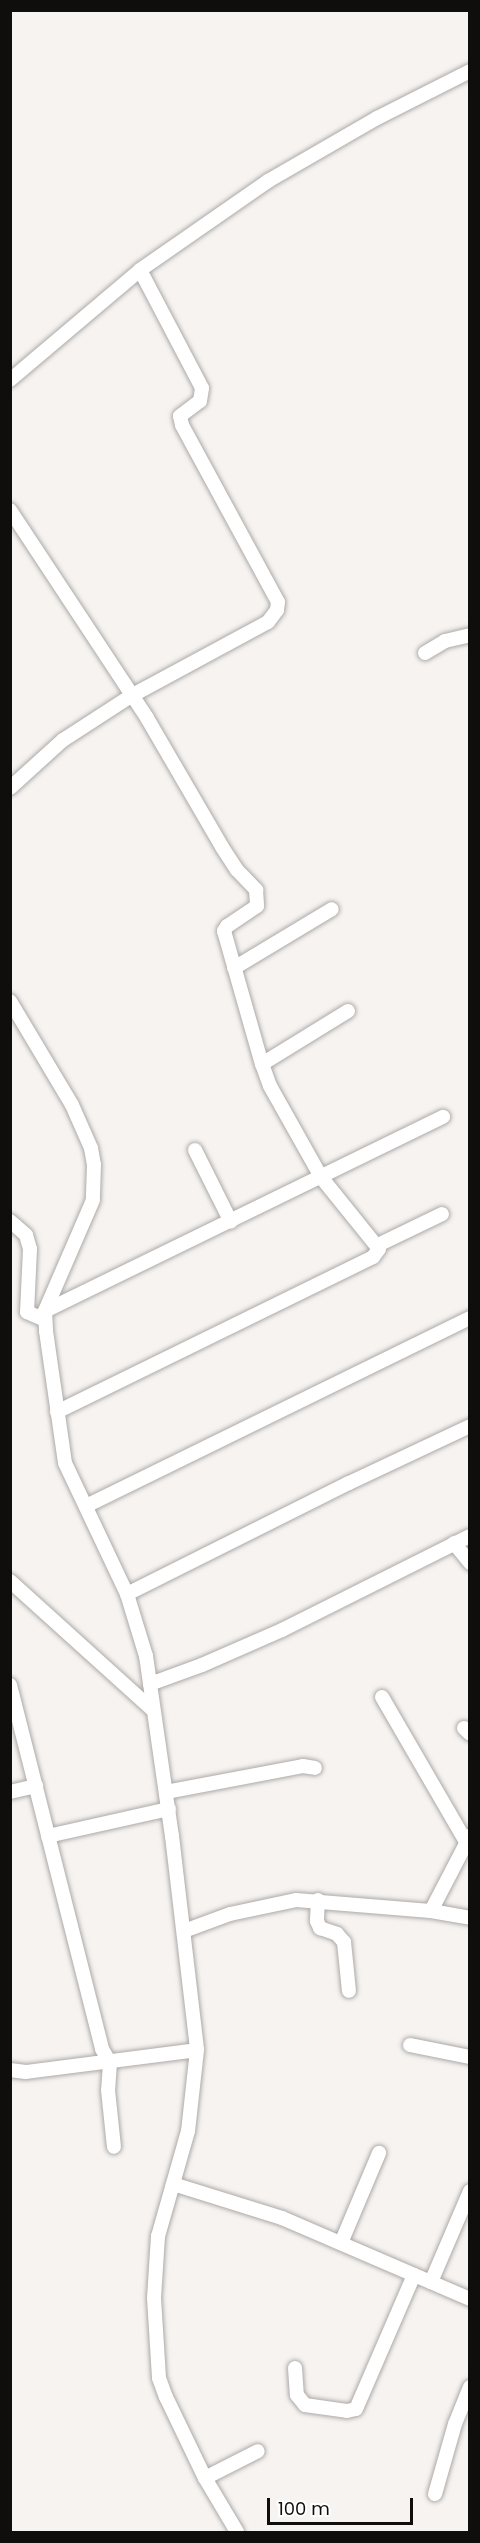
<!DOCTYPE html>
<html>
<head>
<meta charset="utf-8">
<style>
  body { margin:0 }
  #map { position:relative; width:480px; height:2543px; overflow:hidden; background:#f6f3f0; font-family:Poppins,sans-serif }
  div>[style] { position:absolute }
  .roads { filter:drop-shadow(0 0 2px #aca9a7) drop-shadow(0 0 2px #aca9a7) }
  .minor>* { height:14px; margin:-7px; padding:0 7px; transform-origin:7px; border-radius:7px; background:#fff }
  span { translate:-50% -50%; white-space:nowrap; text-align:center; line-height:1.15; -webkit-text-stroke:6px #fff; paint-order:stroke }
  .frame { position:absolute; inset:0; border:12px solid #0f0e0d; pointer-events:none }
  .scale { position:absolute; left:267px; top:2498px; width:146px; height:27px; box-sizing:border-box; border:3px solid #0f0e0d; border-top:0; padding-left:8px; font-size:18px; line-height:21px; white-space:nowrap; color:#0f0e0d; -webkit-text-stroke:4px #fff; paint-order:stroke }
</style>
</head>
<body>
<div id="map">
  <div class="roads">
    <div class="minor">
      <i style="left:10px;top:380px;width:170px;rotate:-40.2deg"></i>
      <i style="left:140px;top:270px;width:156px;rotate:-34.8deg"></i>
      <i style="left:268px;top:181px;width:126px;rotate:-30deg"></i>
      <i style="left:377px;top:118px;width:104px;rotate:-26.8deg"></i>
      <i style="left:10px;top:510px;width:249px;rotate:56.6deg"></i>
      <i style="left:147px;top:718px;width:149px;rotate:59.8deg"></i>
      <i style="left:222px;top:847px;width:27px;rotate:57deg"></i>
      <i style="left:237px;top:870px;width:28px;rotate:46deg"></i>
      <i style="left:256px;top:890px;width:16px;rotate:86deg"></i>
      <i style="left:257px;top:906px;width:36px;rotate:146deg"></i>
      <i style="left:227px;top:926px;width:6px;rotate:121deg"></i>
      <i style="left:224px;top:931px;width:138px;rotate:74.1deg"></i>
      <i style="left:262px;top:1064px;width:23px;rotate:70deg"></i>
      <i style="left:270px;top:1086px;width:104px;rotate:60.7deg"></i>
      <i style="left:321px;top:1177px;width:92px;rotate:51.1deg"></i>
      <i style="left:379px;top:1249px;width:10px;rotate:127deg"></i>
      <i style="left:373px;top:1257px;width:352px;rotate:153.9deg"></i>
      <i style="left:425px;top:653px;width:23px;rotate:-31deg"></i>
      <i style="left:445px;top:641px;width:26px;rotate:-13deg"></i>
      <i style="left:10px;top:788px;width:72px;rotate:-42.2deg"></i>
      <i style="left:63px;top:740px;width:81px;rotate:-32.9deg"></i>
      <i style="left:131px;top:696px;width:156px;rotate:-28.4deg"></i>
      <i style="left:268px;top:622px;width:15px;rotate:-53deg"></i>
      <i style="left:277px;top:610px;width:8px;rotate:-83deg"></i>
      <i style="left:278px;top:602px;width:201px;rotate:-118.5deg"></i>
      <i style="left:182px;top:425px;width:9px;rotate:-103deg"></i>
      <i style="left:180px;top:416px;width:25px;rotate:-37deg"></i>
      <i style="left:200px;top:401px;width:13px;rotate:-81deg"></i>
      <i style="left:202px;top:388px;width:133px;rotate:-117.7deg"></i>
      <i style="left:234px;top:968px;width:114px;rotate:-31deg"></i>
      <i style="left:10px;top:1001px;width:121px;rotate:59.2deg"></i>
      <i style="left:72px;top:1105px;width:47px;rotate:66.2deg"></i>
      <i style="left:91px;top:1148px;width:17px;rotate:80deg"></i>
      <i style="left:94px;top:1165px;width:35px;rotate:92deg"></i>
      <i style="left:93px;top:1200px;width:121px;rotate:113.4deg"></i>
      <i style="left:45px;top:1311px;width:20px;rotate:87deg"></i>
      <i style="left:46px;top:1331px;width:133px;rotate:81.8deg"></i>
      <i style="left:65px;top:1463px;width:145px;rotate:64.7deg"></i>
      <i style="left:127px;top:1594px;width:65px;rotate:73deg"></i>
      <i style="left:146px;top:1656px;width:182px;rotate:81.8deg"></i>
      <i style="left:172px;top:1836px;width:215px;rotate:83.3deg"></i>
      <i style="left:197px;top:2050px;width:81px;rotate:96.3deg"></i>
      <i style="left:188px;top:2131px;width:109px;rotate:105.9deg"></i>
      <i style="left:158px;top:2236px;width:62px;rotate:93.7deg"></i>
      <i style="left:154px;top:2298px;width:80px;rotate:86.4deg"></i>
      <i style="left:159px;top:2378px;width:20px;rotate:70deg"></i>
      <i style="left:166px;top:2397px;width:90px;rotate:64.3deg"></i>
      <i style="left:205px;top:2478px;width:63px;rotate:59.3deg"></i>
      <i style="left:262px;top:1064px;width:101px;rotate:-31.6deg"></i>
      <i style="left:195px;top:1150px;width:80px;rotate:63.4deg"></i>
      <i style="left:10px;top:1221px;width:21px;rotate:41deg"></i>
      <i style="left:26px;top:1235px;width:15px;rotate:74deg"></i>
      <i style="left:30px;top:1249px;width:63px;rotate:92.7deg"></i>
      <i style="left:27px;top:1312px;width:20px;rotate:24deg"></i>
      <i style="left:378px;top:1245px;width:71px;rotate:-25.8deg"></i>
      <i style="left:45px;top:1311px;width:443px;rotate:-26deg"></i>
      <i style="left:86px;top:1506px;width:428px;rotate:-26.1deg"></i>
      <i style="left:454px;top:1543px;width:26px;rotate:51deg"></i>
      <i style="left:10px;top:1581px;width:193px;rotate:42.1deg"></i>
      <i style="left:127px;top:1594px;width:248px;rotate:-26.6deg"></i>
      <i style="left:349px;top:1483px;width:134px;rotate:-25.2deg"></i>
      <i style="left:150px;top:1684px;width:55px;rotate:-20.1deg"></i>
      <i style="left:202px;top:1665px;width:87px;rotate:-23.6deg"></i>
      <i style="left:282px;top:1630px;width:210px;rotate:-26.6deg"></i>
      <i style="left:10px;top:1685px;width:375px;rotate:75.8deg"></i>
      <i style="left:102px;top:2049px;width:16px;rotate:60deg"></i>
      <i style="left:110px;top:2063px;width:27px;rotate:94deg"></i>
      <i style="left:108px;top:2090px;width:57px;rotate:84deg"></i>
      <i style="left:382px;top:1697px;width:168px;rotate:59.9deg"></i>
      <i style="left:464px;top:1728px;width:8px;rotate:45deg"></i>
      <i style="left:10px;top:1792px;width:27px;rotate:-13deg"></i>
      <i style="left:166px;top:1792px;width:139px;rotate:-10.7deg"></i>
      <i style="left:303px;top:1766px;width:12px;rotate:9deg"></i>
      <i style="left:48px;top:1836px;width:124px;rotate:-12.6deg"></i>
      <i style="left:318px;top:1900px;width:21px;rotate:93deg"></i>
      <i style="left:317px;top:1921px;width:8px;rotate:67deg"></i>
      <i style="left:320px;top:1928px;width:18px;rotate:19deg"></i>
      <i style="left:337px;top:1934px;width:11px;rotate:49deg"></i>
      <i style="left:344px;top:1942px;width:49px;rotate:84.2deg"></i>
      <i style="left:431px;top:1911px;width:85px;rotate:-62.5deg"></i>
      <i style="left:184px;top:1931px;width:49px;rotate:-20.3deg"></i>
      <i style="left:230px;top:1914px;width:67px;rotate:-12deg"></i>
      <i style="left:296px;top:1900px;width:135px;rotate:4.7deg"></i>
      <i style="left:431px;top:1911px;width:40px;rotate:10deg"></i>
      <i style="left:410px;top:2045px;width:61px;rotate:11.3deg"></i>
      <i style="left:10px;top:2070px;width:16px;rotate:7deg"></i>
      <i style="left:26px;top:2072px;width:172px;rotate:-7.3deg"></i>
      <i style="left:173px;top:2184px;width:114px;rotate:17.3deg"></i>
      <i style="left:282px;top:2218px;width:205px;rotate:23.3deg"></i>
      <i style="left:341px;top:2243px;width:98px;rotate:-67.1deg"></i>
      <i style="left:431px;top:2282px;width:99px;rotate:-66.8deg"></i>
      <i style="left:295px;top:2368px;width:27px;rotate:86deg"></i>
      <i style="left:297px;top:2395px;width:13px;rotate:51deg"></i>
      <i style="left:305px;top:2405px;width:42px;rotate:8.1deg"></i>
      <i style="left:347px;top:2411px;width:9px;rotate:-13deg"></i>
      <i style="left:356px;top:2409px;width:146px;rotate:-66.6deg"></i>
      <i style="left:205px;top:2478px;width:59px;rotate:-27deg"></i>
      <i style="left:435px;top:2494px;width:73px;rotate:-74.1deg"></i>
      <i style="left:455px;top:2424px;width:40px;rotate:-68deg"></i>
    </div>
  </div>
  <div class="frame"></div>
  <div class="scale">100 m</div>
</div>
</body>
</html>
